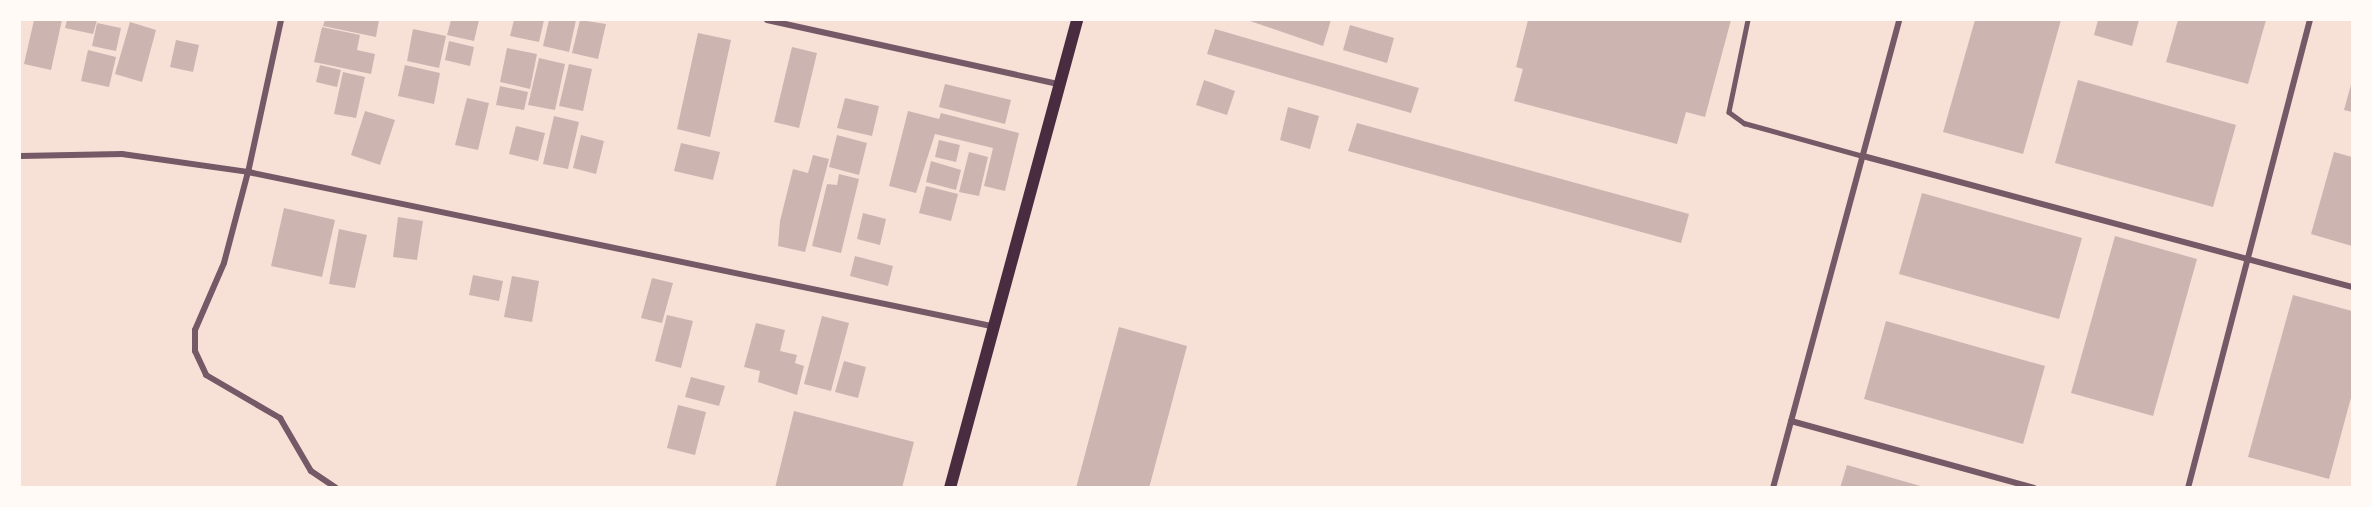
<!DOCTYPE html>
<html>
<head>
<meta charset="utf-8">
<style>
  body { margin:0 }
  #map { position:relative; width:2372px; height:507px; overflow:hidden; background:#f7e1d7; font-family:Cabin,sans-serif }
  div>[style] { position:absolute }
  .building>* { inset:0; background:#ccb4b1 }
  .service>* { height:4.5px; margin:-2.25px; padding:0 2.25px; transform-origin:2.25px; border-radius:2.25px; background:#755966 }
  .minor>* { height:6px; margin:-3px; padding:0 3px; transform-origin:3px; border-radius:3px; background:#755966 }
  .secondary>* { height:12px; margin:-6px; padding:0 6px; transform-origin:6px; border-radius:6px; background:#4a2c40 }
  span { translate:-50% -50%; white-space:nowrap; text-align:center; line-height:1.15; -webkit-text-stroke:4.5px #fffaf5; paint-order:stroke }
  .frame { position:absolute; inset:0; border:21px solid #fffaf5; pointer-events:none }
</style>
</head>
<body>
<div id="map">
  <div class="building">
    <i style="clip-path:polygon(34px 20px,62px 20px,51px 70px,24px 64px)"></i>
    <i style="clip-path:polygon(67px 20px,97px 20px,93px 34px,65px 28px)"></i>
    <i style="clip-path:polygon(325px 20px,379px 20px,376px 37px,323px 26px)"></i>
    <i style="clip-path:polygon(451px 20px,479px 20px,474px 41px,447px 35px)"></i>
    <i style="clip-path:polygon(514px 20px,544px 20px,539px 42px,510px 36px)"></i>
    <i style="clip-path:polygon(549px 20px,576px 20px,569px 52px,543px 46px)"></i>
    <i style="clip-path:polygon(580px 20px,606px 24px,598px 59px,572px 53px)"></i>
    <i style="clip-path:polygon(1247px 20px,1331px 20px,1323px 46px)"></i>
    <i style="clip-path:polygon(1528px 20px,1731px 20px,1705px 117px,1686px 112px,1677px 144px,1514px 101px,1523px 69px,1516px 67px)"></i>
    <i style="clip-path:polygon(1975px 20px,2061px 20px,2023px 154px,1943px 132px)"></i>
    <i style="clip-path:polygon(2098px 20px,2139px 20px,2132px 46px,2094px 35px)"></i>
    <i style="clip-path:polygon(2178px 20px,2266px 20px,2248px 84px,2166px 62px)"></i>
    <i style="clip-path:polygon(130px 22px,156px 30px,142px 82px,115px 74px)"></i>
    <i style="clip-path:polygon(97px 23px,121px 28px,116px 51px,92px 46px)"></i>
    <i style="clip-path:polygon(1350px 25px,1394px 38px,1387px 63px,1343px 50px)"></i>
    <i style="clip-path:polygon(322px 27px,360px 35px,357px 50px,375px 54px,371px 74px,314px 62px)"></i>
    <i style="clip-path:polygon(413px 29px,446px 36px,439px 68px,407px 61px)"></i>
    <i style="clip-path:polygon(1215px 29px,1419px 88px,1411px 113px,1207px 54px)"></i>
    <i style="clip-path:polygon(698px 33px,731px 40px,710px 137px,677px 129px)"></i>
    <i style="clip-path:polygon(176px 40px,199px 45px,193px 72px,170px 67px)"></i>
    <i style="clip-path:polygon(449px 41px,474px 47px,470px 66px,445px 60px)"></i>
    <i style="clip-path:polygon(792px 47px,817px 53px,799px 128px,774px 122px)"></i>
    <i style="clip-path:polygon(507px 48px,537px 54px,530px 89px,500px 82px)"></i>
    <i style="clip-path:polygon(88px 50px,116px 57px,109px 87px,81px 81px)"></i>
    <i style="clip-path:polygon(539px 58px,565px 64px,555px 110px,528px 105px)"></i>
    <i style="clip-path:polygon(569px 64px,592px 69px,583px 111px,559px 106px)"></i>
    <i style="clip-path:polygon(320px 65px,341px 70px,337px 87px,316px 82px)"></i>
    <i style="clip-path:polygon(405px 65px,440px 73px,434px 104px,398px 96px)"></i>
    <i style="clip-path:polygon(343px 72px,365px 77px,356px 118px,334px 114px)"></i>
    <i style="clip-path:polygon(1204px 80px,1235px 91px,1227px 115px,1196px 105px)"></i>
    <i style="clip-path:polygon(2078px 80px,2236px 125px,2213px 207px,2055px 163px)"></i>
    <i style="clip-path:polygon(2352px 81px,2352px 112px,2344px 110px)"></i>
    <i style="clip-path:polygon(945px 84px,1011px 100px,1005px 124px,939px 107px)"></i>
    <i style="clip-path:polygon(500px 86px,528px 92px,524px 110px,496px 105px)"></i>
    <i style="clip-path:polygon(467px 98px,489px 103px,478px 150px,455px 145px)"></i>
    <i style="clip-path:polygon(845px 98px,879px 106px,872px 136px,837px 128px)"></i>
    <i style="clip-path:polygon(1288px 107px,1319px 116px,1310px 149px,1280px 140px)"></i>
    <i style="clip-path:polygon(365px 111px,395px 120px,380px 165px,351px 155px)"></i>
    <i style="clip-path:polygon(908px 111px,939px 119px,941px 113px,1019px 133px,1005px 191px,984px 186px,993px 148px,935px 134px,916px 193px,889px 186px)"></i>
    <i style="clip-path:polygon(554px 116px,579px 122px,568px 169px,543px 164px)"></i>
    <i style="clip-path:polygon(1357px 123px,1689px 214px,1681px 243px,1348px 151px)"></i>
    <i style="clip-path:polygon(516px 126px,545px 133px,538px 161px,509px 154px)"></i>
    <i style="clip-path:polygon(581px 135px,604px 141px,596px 174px,573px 168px)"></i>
    <i style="clip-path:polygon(837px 135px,867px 143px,859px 175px,829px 167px)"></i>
    <i style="clip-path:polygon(939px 140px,960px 145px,956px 162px,935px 157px)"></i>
    <i style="clip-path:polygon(681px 143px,720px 152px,713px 180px,674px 171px)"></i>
    <i style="clip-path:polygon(969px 152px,988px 157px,979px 196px,959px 192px)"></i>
    <i style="clip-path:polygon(2334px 152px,2352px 157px,2352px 246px,2311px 234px)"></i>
    <i style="clip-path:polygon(813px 155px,829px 159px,805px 252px,778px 246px,780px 221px,793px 169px,808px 173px)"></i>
    <i style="clip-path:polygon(931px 161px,961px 170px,956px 190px,926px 182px)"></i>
    <i style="clip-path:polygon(839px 174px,859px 179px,841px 253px,812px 246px,827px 184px,837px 185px)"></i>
    <i style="clip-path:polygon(926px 186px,958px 194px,951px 221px,919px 213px)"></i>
    <i style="clip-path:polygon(1922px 193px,2082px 238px,2059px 319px,1899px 274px)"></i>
    <i style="clip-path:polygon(284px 208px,335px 220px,322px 277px,271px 266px)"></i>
    <i style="clip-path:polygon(863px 213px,886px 219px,880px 245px,857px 239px)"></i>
    <i style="clip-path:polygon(398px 217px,423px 221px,417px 260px,393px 257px)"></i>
    <i style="clip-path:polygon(339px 229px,367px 235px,355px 288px,329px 284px)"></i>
    <i style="clip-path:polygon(2115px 236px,2197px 259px,2153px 416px,2071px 393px)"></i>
    <i style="clip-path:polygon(855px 256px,893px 266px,888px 286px,850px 276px)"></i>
    <i style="clip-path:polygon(473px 275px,503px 281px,499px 301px,469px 295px)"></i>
    <i style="clip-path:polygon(512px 276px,539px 281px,532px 322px,504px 317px)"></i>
    <i style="clip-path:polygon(652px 278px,673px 283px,662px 323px,641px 318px)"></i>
    <i style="clip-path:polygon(2293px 295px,2352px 311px,2352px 394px,2329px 479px,2248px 457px)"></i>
    <i style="clip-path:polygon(667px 315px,693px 321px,681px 368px,655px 361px)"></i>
    <i style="clip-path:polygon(822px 316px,849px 323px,831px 391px,804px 384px)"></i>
    <i style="clip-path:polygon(1886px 321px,2045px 366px,2023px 444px,1864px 399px)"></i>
    <i style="clip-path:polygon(756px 323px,785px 330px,780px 351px,797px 355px,795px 363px,804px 366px,797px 395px,758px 382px,760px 371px,744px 367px)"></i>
    <i style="clip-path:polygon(1119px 327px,1187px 346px,1149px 488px,1076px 488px)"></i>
    <i style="clip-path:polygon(844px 361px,866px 367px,858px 398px,835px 392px)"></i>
    <i style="clip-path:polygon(691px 377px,725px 386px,719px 406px,685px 397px)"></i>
    <i style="clip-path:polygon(678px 405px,706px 412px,695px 455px,667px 448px)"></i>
    <i style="clip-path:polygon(794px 411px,914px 442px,902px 488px,775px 488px)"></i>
    <i style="clip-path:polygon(1847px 465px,1924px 487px,1924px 488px,1840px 488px)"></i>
  </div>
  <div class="service">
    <i style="left:1748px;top:20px;width:94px;rotate:101.7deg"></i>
    <i style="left:1729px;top:112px;width:19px;rotate:36deg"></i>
    <i style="left:1744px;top:123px;width:123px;rotate:15.5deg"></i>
  </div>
  <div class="minor">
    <i style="left:281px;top:20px;width:156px;rotate:102.2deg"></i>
    <i style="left:248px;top:172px;width:94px;rotate:104.8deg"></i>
    <i style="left:224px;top:263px;width:73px;rotate:113.4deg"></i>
    <i style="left:195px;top:330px;width:21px;rotate:90deg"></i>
    <i style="left:195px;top:351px;width:26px;rotate:65deg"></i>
    <i style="left:206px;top:375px;width:86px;rotate:30.2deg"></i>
    <i style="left:280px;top:418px;width:61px;rotate:59.7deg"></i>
    <i style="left:311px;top:471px;width:30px;rotate:34deg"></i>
    <i style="left:767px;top:20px;width:299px;rotate:12.4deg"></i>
    <i style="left:20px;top:156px;width:102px;rotate:-1.1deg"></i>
    <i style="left:122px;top:154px;width:127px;rotate:8.1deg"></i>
    <i style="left:248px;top:172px;width:759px;rotate:11.71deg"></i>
    <i style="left:1863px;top:156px;width:506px;rotate:15deg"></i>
    <i style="left:1791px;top:421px;width:252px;rotate:15.4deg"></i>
    <i style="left:1773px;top:488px;width:485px;rotate:-74.9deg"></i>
    <i style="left:2188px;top:488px;width:484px;rotate:-75.4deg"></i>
  </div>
  <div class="secondary">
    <i style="left:950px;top:488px;width:485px;rotate:-74.8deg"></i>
  </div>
  <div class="frame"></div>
</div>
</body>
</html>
